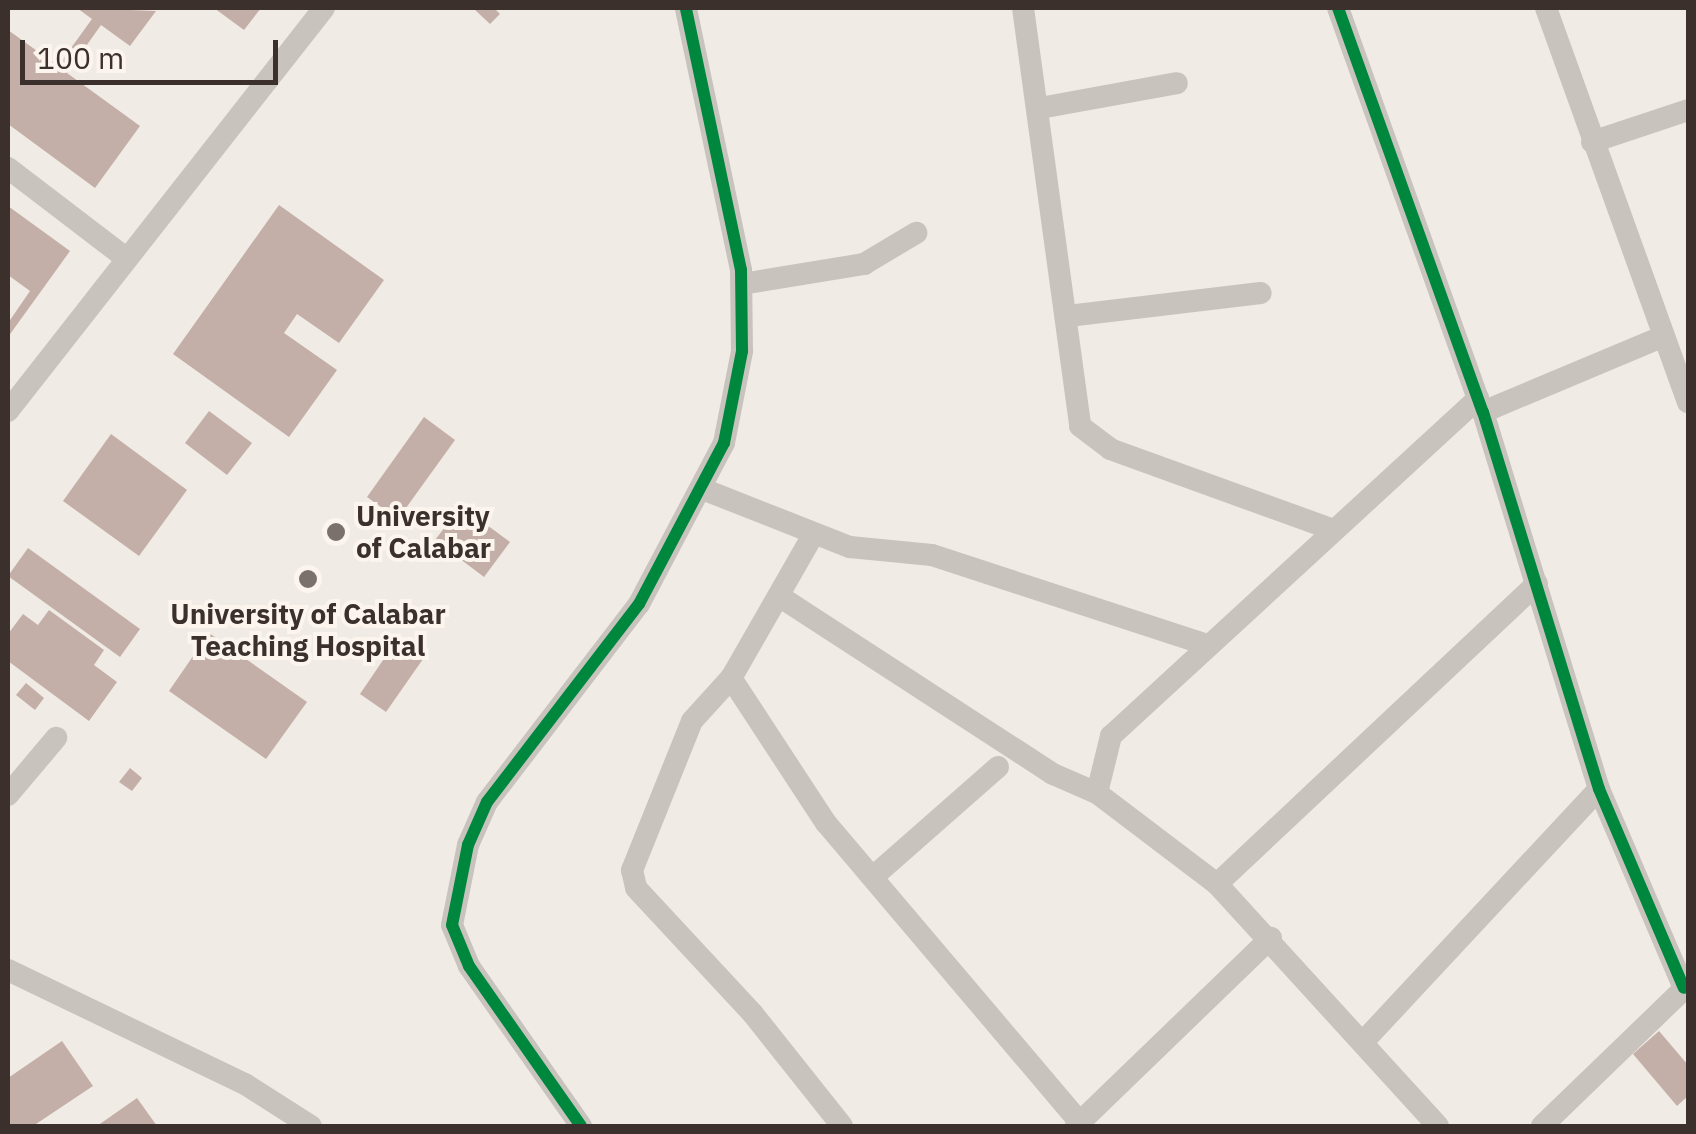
<!DOCTYPE html>
<html>
<head>
<meta charset="utf-8">
<style>
  body { margin:0 }
  #map { position:relative; width:1696px; height:1134px; overflow:hidden; background:#f0ebe5; font-family:"IBM Plex Sans",sans-serif }
  div>[style] { position:absolute }
  .building>* { inset:0; background:#c3afa7 }
  .minor>* { height:22px; margin:-11px; padding:0 11px; transform-origin:11px; border-radius:11px; background:#c9c3be }
  .cycleway>* { height:12px; margin:-6px; padding:0 6px; transform-origin:6px; border-radius:6px; background:#00873e }
  .dots>* { width:28px; height:28px; translate:-50% -50%; box-sizing:border-box; border:5px solid #fbf5ee; border-radius:50% }
  span { translate:-50% -50%; white-space:nowrap; text-align:center; line-height:1.15; -webkit-text-stroke:8px #fbf5ee; paint-order:stroke }
  .poi-label { font-size:28px; color:#3b302b; font-weight:700 }
  .left { translate:0 -50%; text-align:left }
  .frame { position:absolute; inset:0; border:10px solid #3b302b; pointer-events:none }
  .scale { position:absolute; left:20px; top:40px; width:258px; height:45px; box-sizing:border-box; border:5px solid #3b302b; border-top:0; padding-left:12px; font-size:30px; line-height:35px; white-space:nowrap; color:#3b302b; -webkit-text-stroke:8px #fbf5ee; paint-order:stroke }
</style>
</head>
<body>
<div id="map">
  <div class="building">
    <i style="clip-path:polygon(77px 8px,156px 11px,130px 46px,101px 25px,67px 73px,140px 126px,95px 188px,8px 124px,8px 30px,58px 66px,92px 19px)"></i>
    <i style="clip-path:polygon(214px 8px,261px 8px,244px 30px)"></i>
    <i style="clip-path:polygon(473px 8px,494px 8px,500px 14px,490px 24px)"></i>
    <i style="clip-path:polygon(279px 205px,384px 280px,339px 343px,297px 314px,284px 333px,337px 370px,289px 437px,173px 354px)"></i>
    <i style="clip-path:polygon(8px 206px,70px 251px,8px 337px,8px 323px,30px 291px,8px 275px)"></i>
    <i style="clip-path:polygon(209px 411px,252px 443px,227px 475px,185px 443px)"></i>
    <i style="clip-path:polygon(424px 417px,455px 440px,398px 519px,367px 497px)"></i>
    <i style="clip-path:polygon(111px 434px,187px 490px,139px 556px,63px 501px)"></i>
    <i style="clip-path:polygon(456px 513px,467px 521px,472px 514px,510px 542px,484px 577px,435px 540px)"></i>
    <i style="clip-path:polygon(28px 548px,140px 629px,120px 657px,8px 576px)"></i>
    <i style="clip-path:polygon(49px 610px,104px 650px,94px 665px,117px 682px,89px 721px,8px 661px,8px 634px,23px 614px,38px 625px)"></i>
    <i style="clip-path:polygon(209px 633px,307px 702px,266px 759px,169px 691px)"></i>
    <i style="clip-path:polygon(396px 641px,423px 659px,386px 712px,360px 694px)"></i>
    <i style="clip-path:polygon(26px 683px,44px 698px,35px 710px,16px 695px)"></i>
    <i style="clip-path:polygon(130px 768px,142px 778px,132px 791px,119px 782px)"></i>
    <i style="clip-path:polygon(1659px 1031px,1688px 1065px,1688px 1096px,1677px 1106px,1633px 1054px)"></i>
    <i style="clip-path:polygon(62px 1041px,93px 1086px,33px 1126px,8px 1126px,8px 1078px)"></i>
    <i style="clip-path:polygon(137px 1098px,157px 1126px,97px 1126px)"></i>
  </div>
  <div class="minor">
    <i style="left:1023px;top:8px;width:422px;rotate:82.2deg"></i>
    <i style="left:1080px;top:426px;width:38px;rotate:37deg"></i>
    <i style="left:1110px;top:449px;width:235px;rotate:19.9deg"></i>
    <i style="left:1338px;top:8px;width:429px;rotate:70.3deg"></i>
    <i style="left:1483px;top:412px;width:394px;rotate:72.9deg"></i>
    <i style="left:1599px;top:789px;width:216px;rotate:66.9deg"></i>
    <i style="left:1546px;top:8px;width:419px;rotate:70.2deg"></i>
    <i style="left:1040px;top:108px;width:139px;rotate:-10.3deg"></i>
    <i style="left:1592px;top:142px;width:101px;rotate:-18.4deg"></i>
    <i style="left:8px;top:168px;width:145px;rotate:37.4deg"></i>
    <i style="left:742px;top:284px;width:124px;rotate:-9.3deg"></i>
    <i style="left:864px;top:264px;width:61px;rotate:-30.8deg"></i>
    <i style="left:1068px;top:316px;width:194px;rotate:-6.8deg"></i>
    <i style="left:8px;top:411px;width:512px;rotate:-51.9deg"></i>
    <i style="left:1483px;top:412px;width:196px;rotate:-22.8deg"></i>
    <i style="left:705px;top:490px;width:156px;rotate:21.5deg"></i>
    <i style="left:850px;top:547px;width:82px;rotate:5.6deg"></i>
    <i style="left:932px;top:555px;width:287px;rotate:18.1deg"></i>
    <i style="left:813px;top:535px;width:165px;rotate:119.8deg"></i>
    <i style="left:731px;top:678px;width:58px;rotate:132.2deg"></i>
    <i style="left:692px;top:721px;width:161px;rotate:111.9deg"></i>
    <i style="left:632px;top:870px;width:18px;rotate:77deg"></i>
    <i style="left:636px;top:888px;width:172px;rotate:47.1deg"></i>
    <i style="left:753px;top:1014px;width:143px;rotate:51.5deg"></i>
    <i style="left:782px;top:598px;width:323px;rotate:33deg"></i>
    <i style="left:1053px;top:774px;width:48px;rotate:23.4deg"></i>
    <i style="left:1097px;top:793px;width:151px;rotate:37.2deg"></i>
    <i style="left:1217px;top:884px;width:328px;rotate:47.6deg"></i>
    <i style="left:731px;top:678px;width:173px;rotate:56.8deg"></i>
    <i style="left:826px;top:823px;width:397px;rotate:49.7deg"></i>
    <i style="left:1097px;top:793px;width:59px;rotate:-76.2deg"></i>
    <i style="left:1111px;top:736px;width:499px;rotate:-42.6deg"></i>
    <i style="left:8px;top:795px;width:75px;rotate:-49.9deg"></i>
    <i style="left:874px;top:876px;width:165px;rotate:-41.3deg"></i>
    <i style="left:1217px;top:884px;width:439px;rotate:-43.2deg"></i>
    <i style="left:8px;top:970px;width:263px;rotate:25.7deg"></i>
    <i style="left:245px;top:1084px;width:78px;rotate:32.5deg"></i>
    <i style="left:1363px;top:1042px;width:346px;rotate:-47deg"></i>
    <i style="left:581px;top:1126px;width:195px;rotate:-125deg"></i>
    <i style="left:469px;top:966px;width:44px;rotate:-112.5deg"></i>
    <i style="left:452px;top:925px;width:82px;rotate:-78.7deg"></i>
    <i style="left:468px;top:845px;width:47px;rotate:-66.2deg"></i>
    <i style="left:487px;top:802px;width:250px;rotate:-52.5deg"></i>
    <i style="left:639px;top:604px;width:182px;rotate:-62.2deg"></i>
    <i style="left:724px;top:443px;width:94px;rotate:-78.9deg"></i>
    <i style="left:742px;top:351px;width:81px;rotate:-90.7deg"></i>
    <i style="left:741px;top:270px;width:268px;rotate:-101.9deg"></i>
    <i style="left:1076px;top:1126px;width:271px;rotate:-44deg"></i>
    <i style="left:1542px;top:1126px;width:203px;rotate:-44deg"></i>
  </div>
  <div class="cycleway">
    <i style="left:1338px;top:8px;width:429px;rotate:70.3deg"></i>
    <i style="left:1483px;top:412px;width:394px;rotate:72.9deg"></i>
    <i style="left:1599px;top:789px;width:216px;rotate:66.9deg"></i>
    <i style="left:581px;top:1126px;width:195px;rotate:-125deg"></i>
    <i style="left:469px;top:966px;width:44px;rotate:-112.5deg"></i>
    <i style="left:452px;top:925px;width:82px;rotate:-78.7deg"></i>
    <i style="left:468px;top:845px;width:47px;rotate:-66.2deg"></i>
    <i style="left:487px;top:802px;width:250px;rotate:-52.5deg"></i>
    <i style="left:639px;top:604px;width:182px;rotate:-62.2deg"></i>
    <i style="left:724px;top:443px;width:94px;rotate:-78.9deg"></i>
    <i style="left:742px;top:351px;width:81px;rotate:-90.7deg"></i>
    <i style="left:741px;top:270px;width:268px;rotate:-101.9deg"></i>
  </div>
  <div class="dots">
    <i style="left:336px;top:532px;background:#7a716c"></i>
    <i style="left:308px;top:579px;background:#7a716c"></i>
  </div>
  <div class="poi-label">
    <span class="left" style="left:356px;top:532px">University<br>of Calabar</span>
    <span style="left:308px;top:630px">University of Calabar<br>Teaching Hospital</span>
  </div>
  <div class="frame"></div>
  <div class="scale">100 m</div>
</div>
</body>
</html>
